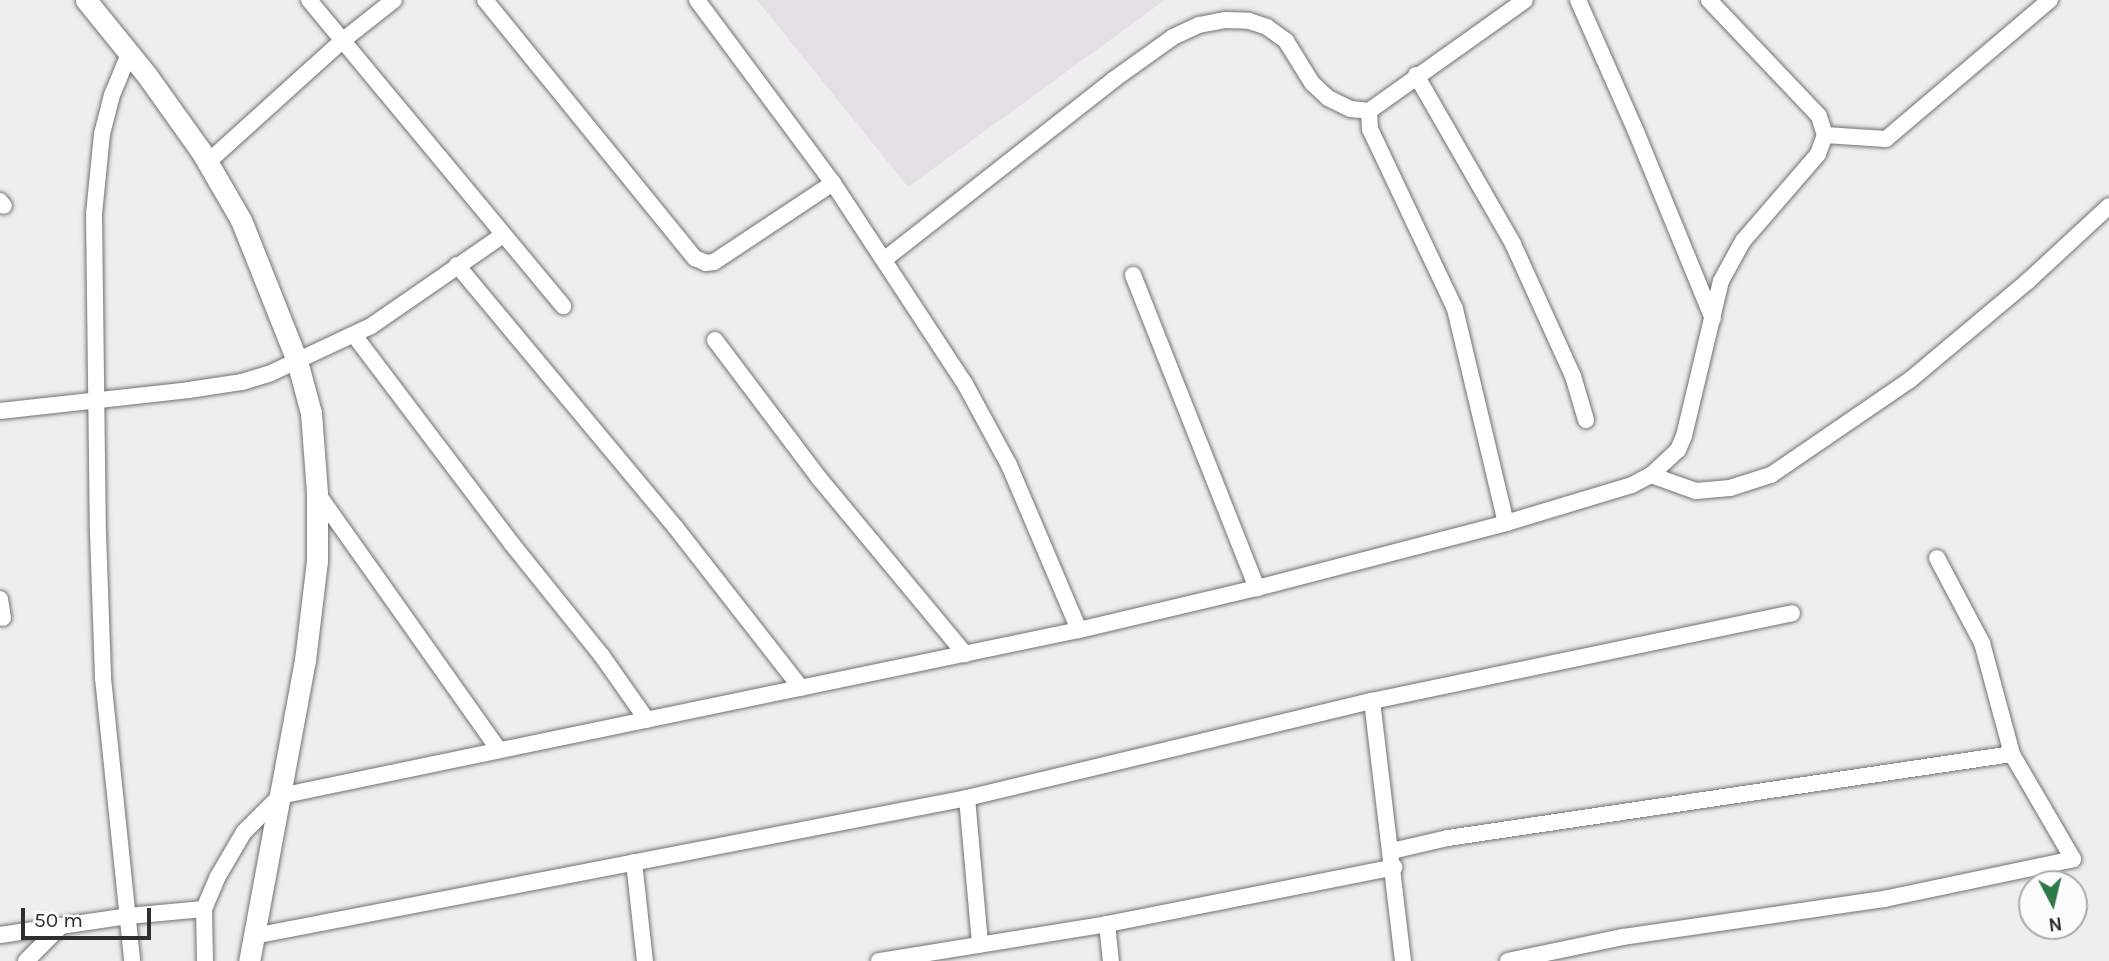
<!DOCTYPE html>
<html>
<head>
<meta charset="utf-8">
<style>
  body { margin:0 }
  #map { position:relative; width:2109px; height:961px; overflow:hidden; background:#f0edf1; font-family:Karla,sans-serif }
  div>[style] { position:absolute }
  .built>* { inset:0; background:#e6dee7 }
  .roads { filter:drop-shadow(0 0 2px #737073) drop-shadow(0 0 2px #737073) }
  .minor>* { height:16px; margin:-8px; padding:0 8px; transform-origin:8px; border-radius:8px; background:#fff }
  .secondary>* { height:21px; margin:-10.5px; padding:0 10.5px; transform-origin:10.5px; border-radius:10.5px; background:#fff }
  span { translate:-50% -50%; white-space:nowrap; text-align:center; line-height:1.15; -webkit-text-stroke:7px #fefbfe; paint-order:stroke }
  .north { position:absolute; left:2018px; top:870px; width:70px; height:70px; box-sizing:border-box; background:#fefbfe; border:2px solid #aba9ab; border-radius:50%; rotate:173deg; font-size:19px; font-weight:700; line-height:28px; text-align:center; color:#2f2e2f }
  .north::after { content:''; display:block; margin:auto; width:24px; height:32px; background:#2e7947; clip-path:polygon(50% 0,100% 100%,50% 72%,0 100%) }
  .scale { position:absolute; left:21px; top:908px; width:130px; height:32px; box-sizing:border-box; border:4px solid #2f2e2f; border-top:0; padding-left:9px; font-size:21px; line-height:24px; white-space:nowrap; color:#2f2e2f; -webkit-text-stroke:5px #fefbfe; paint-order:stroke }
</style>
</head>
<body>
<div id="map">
  <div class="built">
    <i style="clip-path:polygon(757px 0,1165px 0,908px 187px)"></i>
  </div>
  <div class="roads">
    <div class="minor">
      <i style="left:309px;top:0;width:398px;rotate:50.3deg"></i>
      <i style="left:485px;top:0;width:333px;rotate:50.9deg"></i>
      <i style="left:695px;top:258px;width:12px;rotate:24deg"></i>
      <i style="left:706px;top:263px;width:8px;rotate:-7deg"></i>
      <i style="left:714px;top:262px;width:143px;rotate:-33.6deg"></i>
      <i style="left:697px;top:0;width:228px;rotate:53.4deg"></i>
      <i style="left:833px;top:183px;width:240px;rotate:56.7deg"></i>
      <i style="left:965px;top:384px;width:92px;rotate:61.5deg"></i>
      <i style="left:1009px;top:465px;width:179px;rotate:67deg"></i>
      <i style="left:1578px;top:0;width:141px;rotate:66.2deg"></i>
      <i style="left:1635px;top:129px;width:205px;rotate:67.7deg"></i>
      <i style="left:129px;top:54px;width:44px;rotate:112.5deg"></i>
      <i style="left:112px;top:95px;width:40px;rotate:104.4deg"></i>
      <i style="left:102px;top:134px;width:80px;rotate:95.7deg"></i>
      <i style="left:94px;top:214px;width:319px;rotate:89.3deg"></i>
      <i style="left:98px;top:533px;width:145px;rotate:88deg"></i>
      <i style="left:103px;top:678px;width:284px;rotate:84.1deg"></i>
      <i style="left:1416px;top:75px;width:195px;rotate:60.1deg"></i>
      <i style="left:1513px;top:244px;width:145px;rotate:65.6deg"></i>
      <i style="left:1573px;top:376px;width:46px;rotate:73.5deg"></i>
      <i style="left:1369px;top:111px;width:18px;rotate:87deg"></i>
      <i style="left:1370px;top:129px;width:199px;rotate:64.7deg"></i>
      <i style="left:1455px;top:309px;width:220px;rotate:76.6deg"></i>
      <i style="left:1825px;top:135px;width:61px;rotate:3.8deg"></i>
      <i style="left:1886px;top:139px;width:215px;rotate:-40.3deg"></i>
      <i style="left:208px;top:162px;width:181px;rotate:-42.1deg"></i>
      <i style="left:342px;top:41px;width:66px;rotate:-38.3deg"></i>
      <i style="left:0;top:201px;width:6px;rotate:51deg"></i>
      <i style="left:885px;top:259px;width:290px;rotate:-38.1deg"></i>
      <i style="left:1113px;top:80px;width:74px;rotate:-35.6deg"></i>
      <i style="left:1173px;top:37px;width:29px;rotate:-25deg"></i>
      <i style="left:1199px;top:25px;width:26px;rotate:-11deg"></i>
      <i style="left:1225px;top:20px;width:24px;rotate:2deg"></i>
      <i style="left:1249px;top:21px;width:19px;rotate:18deg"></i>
      <i style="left:1267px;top:27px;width:24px;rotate:36deg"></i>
      <i style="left:1286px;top:41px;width:49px;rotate:58.2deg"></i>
      <i style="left:1312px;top:83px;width:22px;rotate:43deg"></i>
      <i style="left:1328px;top:98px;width:25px;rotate:26deg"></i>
      <i style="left:1351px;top:109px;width:18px;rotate:6deg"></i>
      <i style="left:1369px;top:111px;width:191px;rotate:-35.4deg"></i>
      <i style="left:457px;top:265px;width:342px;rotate:50.2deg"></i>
      <i style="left:676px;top:528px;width:203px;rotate:52deg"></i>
      <i style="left:1133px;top:275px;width:337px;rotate:68.4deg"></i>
      <i style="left:354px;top:335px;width:262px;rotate:52.9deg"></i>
      <i style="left:512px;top:544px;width:144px;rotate:51.2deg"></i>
      <i style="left:602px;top:656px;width:78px;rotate:54.9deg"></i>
      <i style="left:715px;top:340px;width:173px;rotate:53deg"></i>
      <i style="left:819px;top:478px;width:229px;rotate:50.3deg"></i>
      <i style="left:0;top:411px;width:190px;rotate:-6.3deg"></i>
      <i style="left:189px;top:390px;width:54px;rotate:-8.6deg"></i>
      <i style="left:242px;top:382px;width:30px;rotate:-17deg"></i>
      <i style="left:271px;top:373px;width:110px;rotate:-25.2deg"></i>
      <i style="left:371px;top:326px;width:160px;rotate:-34.6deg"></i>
      <i style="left:1651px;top:475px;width:48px;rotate:19.6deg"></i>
      <i style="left:1696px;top:491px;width:34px;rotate:-5deg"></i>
      <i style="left:1730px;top:488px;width:43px;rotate:-17.6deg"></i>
      <i style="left:1771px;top:475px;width:168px;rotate:-34.4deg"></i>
      <i style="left:1910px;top:380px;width:154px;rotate:-40deg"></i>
      <i style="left:2028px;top:281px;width:110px;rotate:-42.8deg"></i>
      <i style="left:317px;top:493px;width:315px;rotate:54.7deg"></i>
      <i style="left:0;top:599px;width:19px;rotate:81deg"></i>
      <i style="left:1372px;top:701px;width:262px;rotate:83.2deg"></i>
      <i style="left:967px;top:798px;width:147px;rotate:84.9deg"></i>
      <i style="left:1392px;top:851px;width:57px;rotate:-13.1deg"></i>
      <i style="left:1448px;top:838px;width:570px;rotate:-8.47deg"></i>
      <i style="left:634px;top:862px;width:100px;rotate:83.7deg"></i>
      <i style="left:1107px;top:924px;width:37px;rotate:84deg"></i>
      <i style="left:0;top:935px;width:129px;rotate:-8.4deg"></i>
      <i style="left:128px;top:916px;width:76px;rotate:-5.3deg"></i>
      <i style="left:254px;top:936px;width:726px;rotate:-10.95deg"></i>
      <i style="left:967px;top:798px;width:416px;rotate:-13.5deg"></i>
      <i style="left:1372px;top:701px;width:429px;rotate:-11.8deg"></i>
      <i style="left:26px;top:961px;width:49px;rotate:-45deg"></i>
      <i style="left:205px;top:961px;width:52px;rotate:-91.1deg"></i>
      <i style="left:204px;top:909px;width:34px;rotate:-67deg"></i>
      <i style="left:217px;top:878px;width:53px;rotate:-59.6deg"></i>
      <i style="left:244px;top:832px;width:51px;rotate:-45deg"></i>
      <i style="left:280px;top:796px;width:816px;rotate:-11.74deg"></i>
      <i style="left:1079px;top:630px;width:183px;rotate:-13.3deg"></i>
      <i style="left:1257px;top:588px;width:257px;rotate:-14.6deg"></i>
      <i style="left:1506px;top:523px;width:132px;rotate:-16.8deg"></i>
      <i style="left:1632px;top:485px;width:21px;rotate:-28deg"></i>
      <i style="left:1651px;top:475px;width:37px;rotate:-43deg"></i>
      <i style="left:1678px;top:450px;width:15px;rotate:-67deg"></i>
      <i style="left:1684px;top:436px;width:159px;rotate:-76.6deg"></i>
      <i style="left:1721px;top:281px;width:46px;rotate:-61.2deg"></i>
      <i style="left:1743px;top:241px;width:115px;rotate:-49.2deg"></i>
      <i style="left:1818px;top:154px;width:20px;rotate:-70deg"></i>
      <i style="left:1825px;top:135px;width:20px;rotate:-108deg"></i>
      <i style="left:1819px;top:116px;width:160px;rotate:-133.5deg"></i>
      <i style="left:879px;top:961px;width:231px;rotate:-9.2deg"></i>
      <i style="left:1107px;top:924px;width:293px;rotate:-11.2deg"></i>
      <i style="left:1508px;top:961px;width:117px;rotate:-11.8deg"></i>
      <i style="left:1623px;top:937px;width:264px;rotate:-8.3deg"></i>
      <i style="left:1884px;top:899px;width:193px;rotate:-11.9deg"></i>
      <i style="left:2073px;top:859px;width:121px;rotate:-120.2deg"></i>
      <i style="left:2012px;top:754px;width:115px;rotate:-105.1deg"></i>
      <i style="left:1982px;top:643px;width:96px;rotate:-117.9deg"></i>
    </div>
    <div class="secondary">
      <i style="left:86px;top:0;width:95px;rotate:51deg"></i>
      <i style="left:146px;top:74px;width:95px;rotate:54.5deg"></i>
      <i style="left:201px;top:151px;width:80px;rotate:59.9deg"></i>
      <i style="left:241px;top:220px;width:152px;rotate:68.3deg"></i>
      <i style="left:297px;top:361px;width:54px;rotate:74.9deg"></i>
      <i style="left:311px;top:413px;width:80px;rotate:85.7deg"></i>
      <i style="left:317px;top:493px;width:68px;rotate:90deg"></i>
      <i style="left:317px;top:561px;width:100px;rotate:96.9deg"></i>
      <i style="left:305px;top:660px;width:306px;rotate:100.5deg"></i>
    </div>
  </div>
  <div class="north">N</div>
  <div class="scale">50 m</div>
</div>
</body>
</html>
